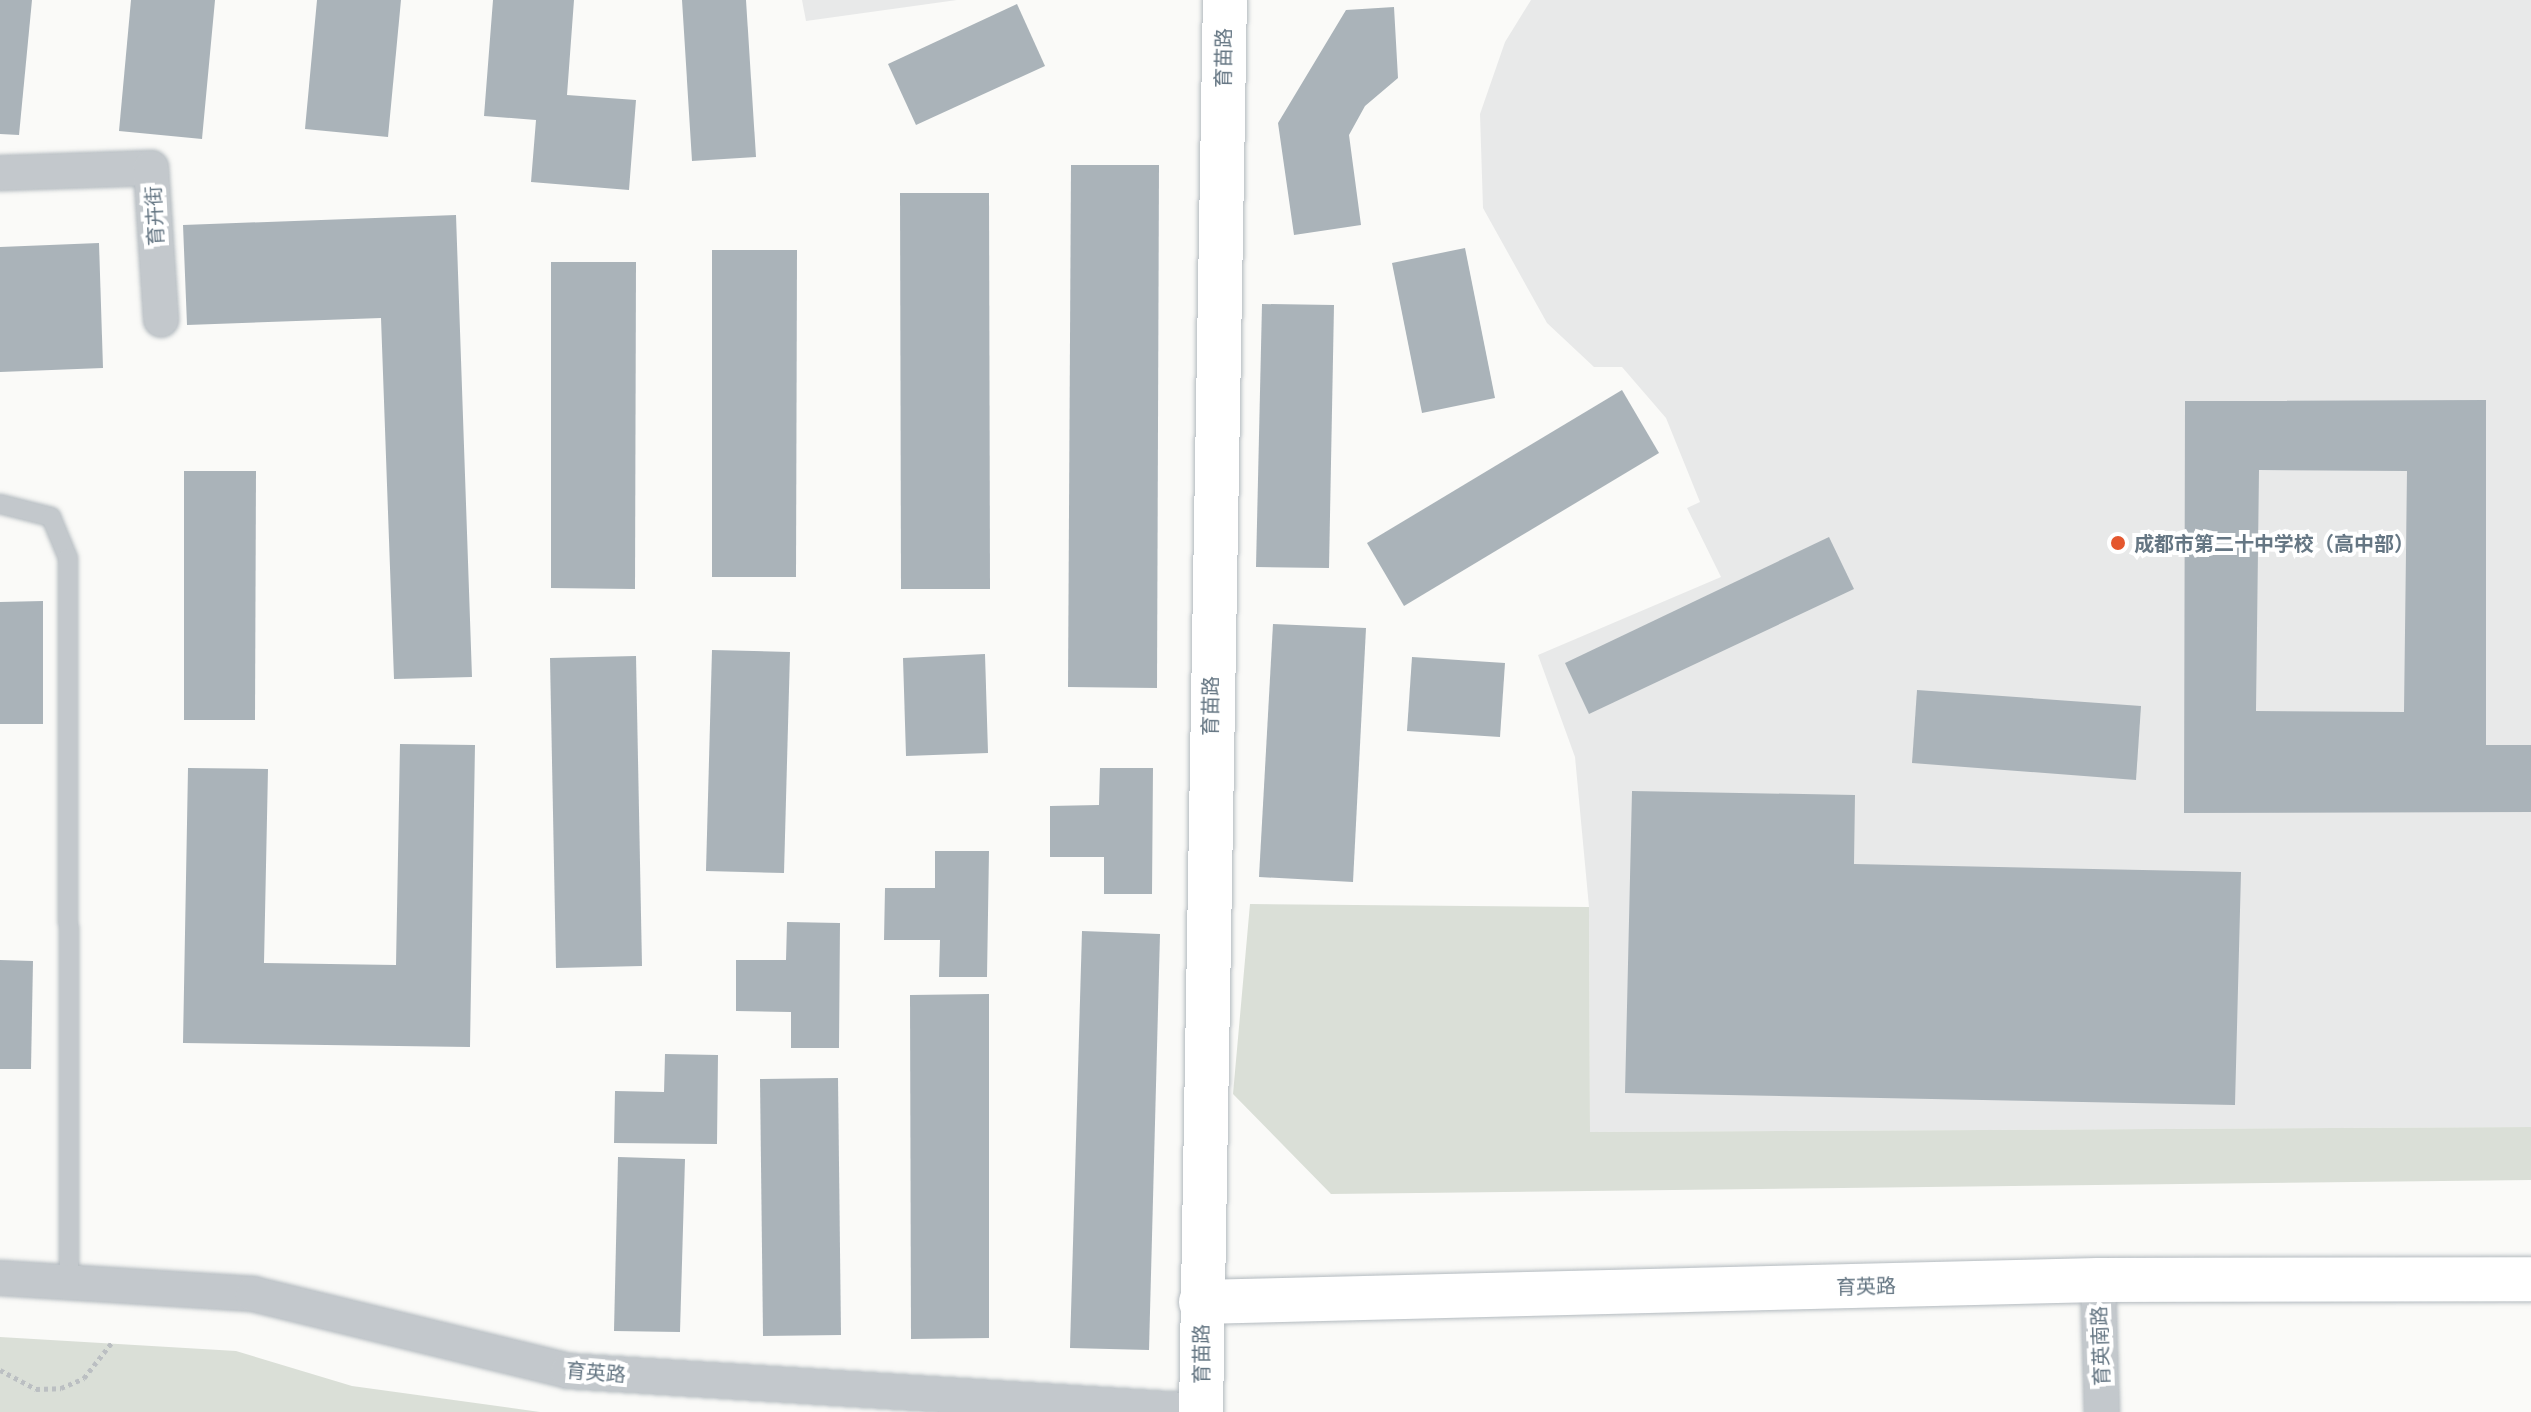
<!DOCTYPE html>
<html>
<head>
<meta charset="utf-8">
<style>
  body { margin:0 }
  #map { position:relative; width:2531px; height:1412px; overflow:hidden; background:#fafaf8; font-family:"Asap Condensed","Noto Sans SC",sans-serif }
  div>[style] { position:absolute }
  .built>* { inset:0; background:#e8e9e9 }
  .green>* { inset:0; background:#dadfd7 }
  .building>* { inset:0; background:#aab3b9 }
  .path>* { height:5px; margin-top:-2.5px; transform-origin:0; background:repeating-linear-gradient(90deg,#bbbfc2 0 4px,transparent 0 8px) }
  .roads { filter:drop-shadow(0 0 2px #b3babf) drop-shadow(0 0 2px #b3babf) }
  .lane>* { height:18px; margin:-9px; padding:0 9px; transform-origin:9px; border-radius:9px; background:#c3c8cc }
  .street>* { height:34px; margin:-17px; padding:0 17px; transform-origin:17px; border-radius:17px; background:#c3c8cc }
  .secondary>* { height:44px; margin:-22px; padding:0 22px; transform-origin:22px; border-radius:22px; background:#fff }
  .dots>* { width:22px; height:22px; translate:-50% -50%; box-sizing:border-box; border:4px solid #fff; border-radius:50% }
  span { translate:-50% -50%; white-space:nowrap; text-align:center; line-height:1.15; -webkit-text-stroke:8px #fff; paint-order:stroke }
  .street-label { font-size:20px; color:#657683 }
  .poi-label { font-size:20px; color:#657683; font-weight:700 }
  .left { translate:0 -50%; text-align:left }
</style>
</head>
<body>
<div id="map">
  <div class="built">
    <i style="clip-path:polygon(802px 0,957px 0,806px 21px)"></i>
    <i style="clip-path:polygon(1531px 0,2531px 0,2531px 1127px,1590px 1132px,1589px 907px,1575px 757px,1538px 655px,1721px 577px,1687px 508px,1700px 502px,1666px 418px,1622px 367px,1594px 367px,1547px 323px,1483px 208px,1480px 114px,1505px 42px)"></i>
  </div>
  <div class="green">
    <i style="clip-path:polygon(1250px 904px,1589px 907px,1590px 1132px,2531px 1127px,2531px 1180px,1331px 1194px,1233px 1094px)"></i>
    <i style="clip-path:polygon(0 1337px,236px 1351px,352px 1386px,540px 1412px,0 1412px)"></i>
  </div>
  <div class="building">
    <i style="clip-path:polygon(0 0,32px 0,19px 135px,0 134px)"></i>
    <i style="clip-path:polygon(131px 0,215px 0,202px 139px,119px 131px)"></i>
    <i style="clip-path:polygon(317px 0,401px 0,388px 137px,305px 129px)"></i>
    <i style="clip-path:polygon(493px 0,574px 0,567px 95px,636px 100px,629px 190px,531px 182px,536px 120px,484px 116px)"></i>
    <i style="clip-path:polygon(682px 0,746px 0,756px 157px,692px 161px)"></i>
    <i style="clip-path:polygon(1017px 4px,1045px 66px,916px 125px,888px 64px)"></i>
    <i style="clip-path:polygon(1394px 7px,1398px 78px,1365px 106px,1349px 135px,1361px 225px,1294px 235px,1278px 123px,1346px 10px)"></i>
    <i style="clip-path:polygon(1071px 165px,1159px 165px,1157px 688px,1068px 687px)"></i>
    <i style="clip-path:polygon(900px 193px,989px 193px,990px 589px,901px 589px)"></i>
    <i style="clip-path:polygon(456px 215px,472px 677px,394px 679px,381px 318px,187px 325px,183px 225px)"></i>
    <i style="clip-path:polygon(99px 243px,103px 368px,0 372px,0 247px)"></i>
    <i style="clip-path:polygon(1465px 248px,1495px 398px,1422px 413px,1392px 263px)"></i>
    <i style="clip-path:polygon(712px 250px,797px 250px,796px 577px,712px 577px)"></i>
    <i style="clip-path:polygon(551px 262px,636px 262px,635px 589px,551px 588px)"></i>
    <i style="clip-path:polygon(1262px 304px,1334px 305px,1329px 568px,1256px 567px)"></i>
    <i style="clip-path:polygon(1622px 390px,1659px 453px,1404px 606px,1367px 543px)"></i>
    <i style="clip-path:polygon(evenodd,2486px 400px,2486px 745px,2531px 745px,2531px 812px,2184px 813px,2185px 401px,2486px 400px,2259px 470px,2407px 471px,2404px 712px,2256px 711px,2259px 470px)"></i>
    <i style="clip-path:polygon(184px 471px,256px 471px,255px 720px,184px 720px)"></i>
    <i style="clip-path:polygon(1829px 537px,1854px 589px,1589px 714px,1565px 663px)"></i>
    <i style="clip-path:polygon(43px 601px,43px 724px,0 724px,0 602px)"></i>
    <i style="clip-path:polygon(1273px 624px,1366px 628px,1353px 882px,1259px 877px)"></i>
    <i style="clip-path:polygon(712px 650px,790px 652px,784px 873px,706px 871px)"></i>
    <i style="clip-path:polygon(985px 654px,988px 753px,906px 756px,903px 658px)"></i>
    <i style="clip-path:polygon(636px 656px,642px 966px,556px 968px,550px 658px)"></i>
    <i style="clip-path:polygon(1412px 657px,1505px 663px,1500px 737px,1407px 731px)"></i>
    <i style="clip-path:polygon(1917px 690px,2141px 706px,2136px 780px,1912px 763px)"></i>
    <i style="clip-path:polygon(400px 744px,475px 745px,470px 1047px,183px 1043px,188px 768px,268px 769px,264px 963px,396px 965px)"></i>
    <i style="clip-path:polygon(1100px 768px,1153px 768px,1152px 894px,1104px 894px,1104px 857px,1050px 857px,1050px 806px,1099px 805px)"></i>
    <i style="clip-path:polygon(1632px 791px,1855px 795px,1854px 864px,2241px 872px,2235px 1105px,1625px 1093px)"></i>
    <i style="clip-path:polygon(935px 851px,989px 851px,987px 977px,939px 977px,940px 940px,884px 940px,885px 888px,935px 888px)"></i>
    <i style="clip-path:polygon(787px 922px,840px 923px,839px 1048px,791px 1048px,791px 1012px,736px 1011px,736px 960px,786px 960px)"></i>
    <i style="clip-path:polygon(1082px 931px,1160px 934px,1149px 1350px,1070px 1348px)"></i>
    <i style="clip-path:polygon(0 960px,33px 961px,31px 1069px,0 1069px)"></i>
    <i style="clip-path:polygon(989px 994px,989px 1338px,911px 1339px,910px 995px)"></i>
    <i style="clip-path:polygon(665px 1054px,718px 1055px,717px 1144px,614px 1143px,615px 1091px,664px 1092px)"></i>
    <i style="clip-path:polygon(838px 1078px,841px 1335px,763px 1336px,760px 1079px)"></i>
    <i style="clip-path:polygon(618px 1157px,685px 1159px,680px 1332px,614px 1331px)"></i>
  </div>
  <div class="path">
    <i style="left:0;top:1370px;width:41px;rotate:27.8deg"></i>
    <i style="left:36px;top:1389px;width:25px;rotate:-2deg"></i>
    <i style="left:61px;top:1388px;width:25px;rotate:-23deg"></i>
    <i style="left:84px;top:1378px;width:47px;rotate:-51.9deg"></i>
  </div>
  <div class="roads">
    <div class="lane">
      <i style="left:0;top:504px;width:53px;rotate:14.3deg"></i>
      <i style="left:51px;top:517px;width:44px;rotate:67.5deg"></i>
      <i style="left:68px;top:558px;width:727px;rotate:89.92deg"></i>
    </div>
    <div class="street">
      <i style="left:0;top:173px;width:151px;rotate:-1.9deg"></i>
      <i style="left:151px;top:168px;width:152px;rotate:86.2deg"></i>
      <i style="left:0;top:1278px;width:254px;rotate:3.6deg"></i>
      <i style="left:253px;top:1294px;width:324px;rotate:13.7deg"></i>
      <i style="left:568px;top:1371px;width:634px;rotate:3.62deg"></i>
      <i style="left:2098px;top:1280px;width:132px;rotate:88.3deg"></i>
    </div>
    <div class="secondary">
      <i style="left:1201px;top:1302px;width:897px;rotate:-1.4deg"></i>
      <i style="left:2098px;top:1280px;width:433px;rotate:-0.1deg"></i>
      <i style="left:1201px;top:1412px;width:1412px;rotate:-89.03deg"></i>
    </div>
  </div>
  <div class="dots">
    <i style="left:2118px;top:543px;background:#e4572e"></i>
  </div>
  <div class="street-label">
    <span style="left:1223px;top:58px;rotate:-89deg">育苗路</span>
    <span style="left:154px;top:216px;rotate:-93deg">育卉街</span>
    <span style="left:1210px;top:706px;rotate:-89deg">育苗路</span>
    <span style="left:1866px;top:1286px;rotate:-1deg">育英路</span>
    <span style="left:2100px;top:1346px;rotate:-92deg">育英南路</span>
    <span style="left:1201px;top:1354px;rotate:-90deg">育苗路</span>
    <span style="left:596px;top:1372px;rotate:5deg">育英路</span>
  </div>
  <div class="poi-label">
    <span class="left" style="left:2134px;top:543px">成都市第二十中学校（高中部）</span>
  </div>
</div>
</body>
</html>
